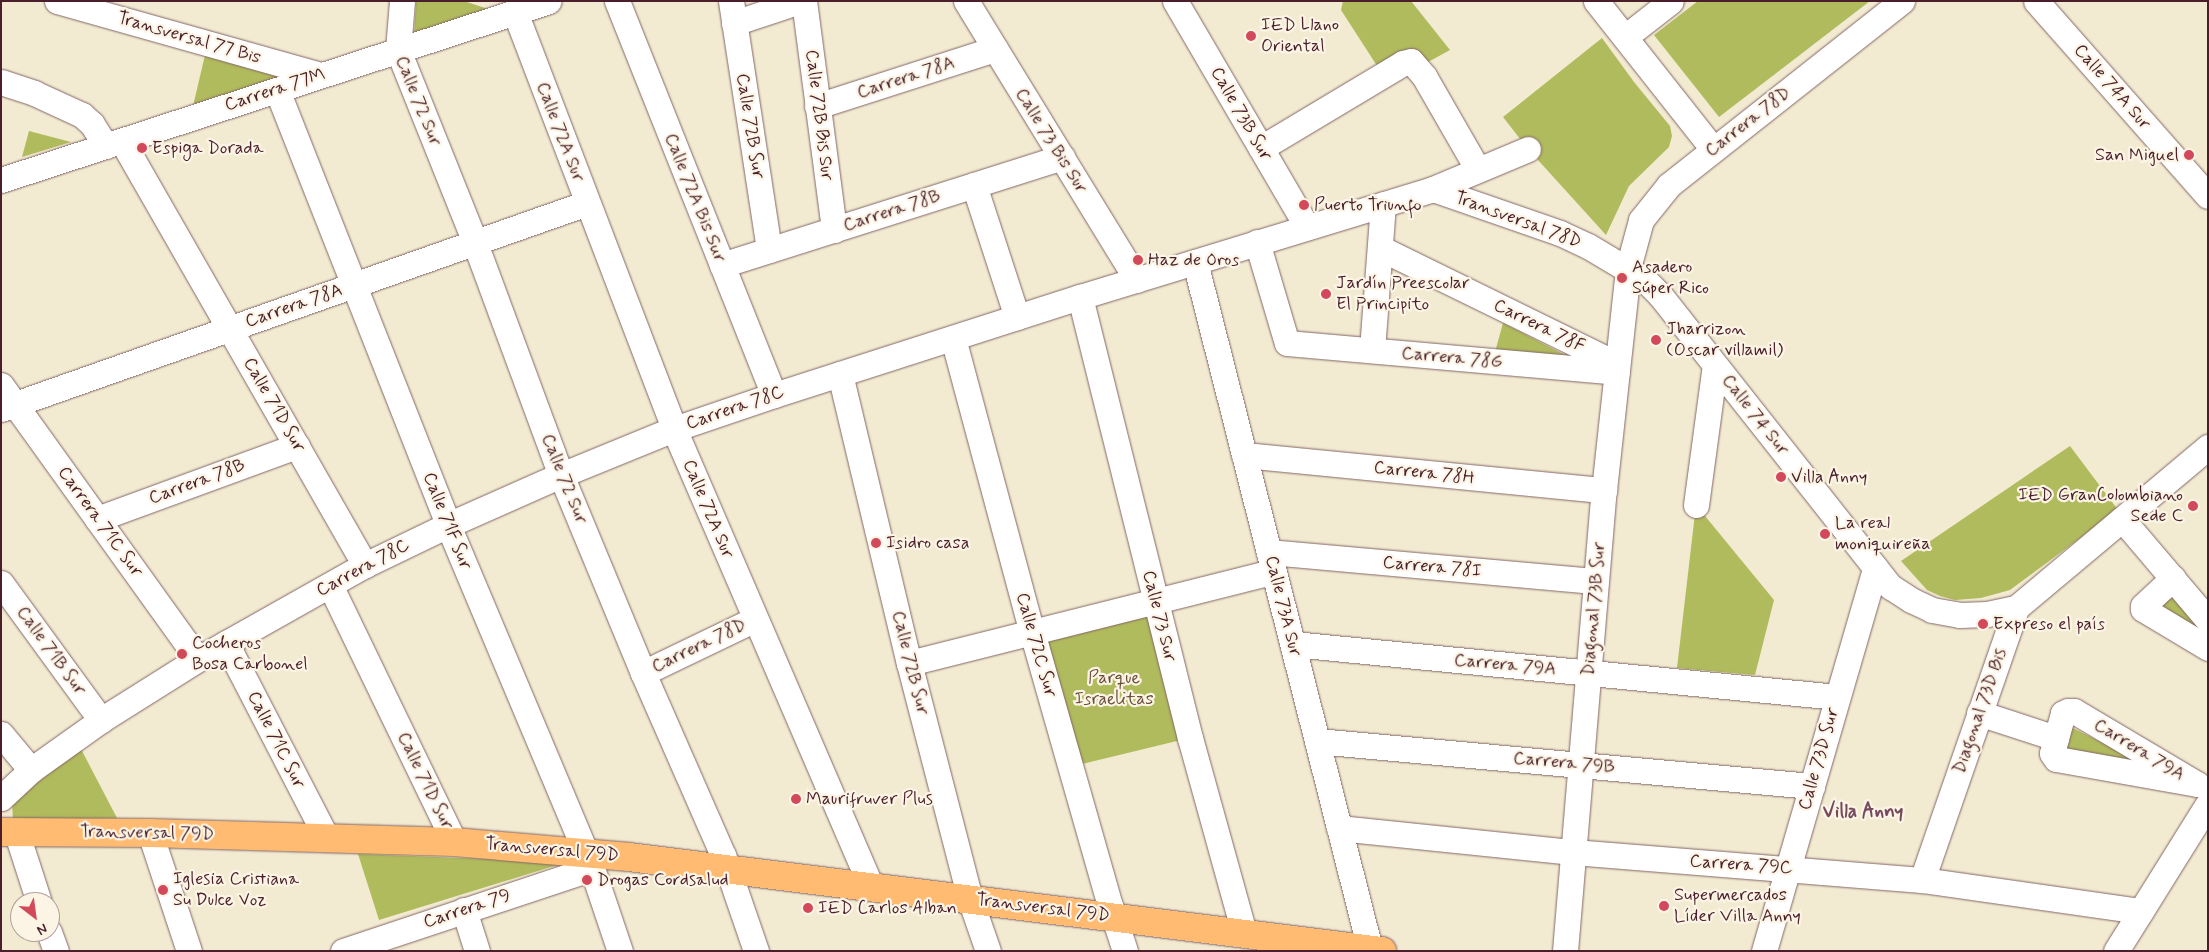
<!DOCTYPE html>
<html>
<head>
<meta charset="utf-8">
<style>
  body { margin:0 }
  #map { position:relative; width:2209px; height:952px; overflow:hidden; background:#f2ebd2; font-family:Mynerve,sans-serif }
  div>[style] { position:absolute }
  .green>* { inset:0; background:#b0bb5d }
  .roads { filter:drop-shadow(0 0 1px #856665) drop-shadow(0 0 1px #856665) }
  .minor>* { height:25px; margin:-12.5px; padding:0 12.5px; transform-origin:12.5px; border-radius:12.5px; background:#fff }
  .major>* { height:28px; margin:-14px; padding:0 14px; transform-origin:14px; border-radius:14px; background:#ffbb71 }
  .dots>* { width:14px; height:14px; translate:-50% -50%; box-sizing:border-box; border:2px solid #fcf5e5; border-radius:50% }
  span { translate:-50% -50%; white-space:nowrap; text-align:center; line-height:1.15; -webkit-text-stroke:4.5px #fcf5e5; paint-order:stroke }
  .poi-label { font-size:18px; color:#4a1f2b }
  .left { translate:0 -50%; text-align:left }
  .right { translate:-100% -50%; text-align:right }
  .street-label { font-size:18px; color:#4a1f2b }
  .park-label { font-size:18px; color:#694e3a }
  .neighbourhood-label { font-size:19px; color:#754a5e; font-weight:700 }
  .frame { position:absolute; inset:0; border:2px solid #4a1f2b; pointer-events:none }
  .north { position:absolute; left:10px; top:892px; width:50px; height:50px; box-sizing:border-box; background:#fcf5e5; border:1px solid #b59f9b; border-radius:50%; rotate:150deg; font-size:14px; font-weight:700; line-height:20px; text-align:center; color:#4a1f2b }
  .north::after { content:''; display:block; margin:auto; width:18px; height:22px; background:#d1495b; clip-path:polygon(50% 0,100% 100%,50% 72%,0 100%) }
</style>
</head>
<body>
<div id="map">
  <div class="green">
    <i style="clip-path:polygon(416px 1px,464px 1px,491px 10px,414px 35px)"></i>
    <i style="clip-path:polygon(1343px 1px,1411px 1px,1450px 50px,1419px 67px,1381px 72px,1341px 10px)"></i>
    <i style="clip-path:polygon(1698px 1px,1870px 1px,1719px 117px,1654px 35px)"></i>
    <i style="clip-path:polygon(1602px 38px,1634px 82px,1670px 126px,1672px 136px,1669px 147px,1629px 186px,1606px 235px,1528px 149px,1503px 117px)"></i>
    <i style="clip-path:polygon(205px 55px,287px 75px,193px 106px)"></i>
    <i style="clip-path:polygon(29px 131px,71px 142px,22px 157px)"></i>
    <i style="clip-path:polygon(1503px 323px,1565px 355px,1495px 352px)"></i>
    <i style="clip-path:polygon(2070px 446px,2118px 510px,2010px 590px,1981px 598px,1955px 600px,1940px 596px,1927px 590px,1901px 561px)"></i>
    <i style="clip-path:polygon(1696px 505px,1774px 600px,1755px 675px,1677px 668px)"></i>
    <i style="clip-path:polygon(2172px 591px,2208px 635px,2157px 607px)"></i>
    <i style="clip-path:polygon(1150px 614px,1181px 740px,1078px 765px,1047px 639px)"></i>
    <i style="clip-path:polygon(2067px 725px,2148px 766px,2058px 752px)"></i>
    <i style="clip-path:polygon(81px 749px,117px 818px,13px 821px,12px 802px)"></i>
    <i style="clip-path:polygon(358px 854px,567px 862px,379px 920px)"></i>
  </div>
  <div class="roads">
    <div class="minor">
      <i style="left:57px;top:1px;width:274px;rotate:15.7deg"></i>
      <i style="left:402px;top:1px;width:49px;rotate:94.7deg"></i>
      <i style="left:398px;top:50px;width:208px;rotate:68.2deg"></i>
      <i style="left:475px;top:243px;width:247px;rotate:69.7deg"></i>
      <i style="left:561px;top:475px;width:214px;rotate:67.5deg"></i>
      <i style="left:643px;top:673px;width:199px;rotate:66.3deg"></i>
      <i style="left:723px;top:855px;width:102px;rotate:71deg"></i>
      <i style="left:617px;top:1px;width:424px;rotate:68.3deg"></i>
      <i style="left:731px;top:1px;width:252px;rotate:81.3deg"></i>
      <i style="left:804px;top:1px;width:231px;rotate:82.5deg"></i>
      <i style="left:966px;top:1px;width:327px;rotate:58.5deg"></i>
      <i style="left:1175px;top:1px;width:262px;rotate:59.7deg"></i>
      <i style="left:1596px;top:1px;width:189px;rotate:51.7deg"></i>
      <i style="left:2036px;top:1px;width:260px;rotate:48.6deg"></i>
      <i style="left:515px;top:12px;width:446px;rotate:69.1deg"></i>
      <i style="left:674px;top:429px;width:500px;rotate:66.7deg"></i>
      <i style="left:734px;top:23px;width:70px;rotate:-18.4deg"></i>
      <i style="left:1625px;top:37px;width:58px;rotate:-38deg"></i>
      <i style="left:1px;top:82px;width:35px;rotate:18deg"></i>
      <i style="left:34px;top:93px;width:53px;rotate:24.6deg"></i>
      <i style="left:82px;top:115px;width:13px;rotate:42deg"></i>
      <i style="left:92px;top:124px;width:26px;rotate:58deg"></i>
      <i style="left:277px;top:90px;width:467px;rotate:68.5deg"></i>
      <i style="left:448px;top:525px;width:372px;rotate:67.2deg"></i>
      <i style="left:592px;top:868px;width:88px;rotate:71.4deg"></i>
      <i style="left:817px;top:106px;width:187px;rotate:-17.8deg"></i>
      <i style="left:122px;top:141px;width:489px;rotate:60.2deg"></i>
      <i style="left:1261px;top:148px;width:165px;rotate:-30.9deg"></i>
      <i style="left:1403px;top:63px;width:8px;rotate:-14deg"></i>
      <i style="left:1411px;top:61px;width:20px;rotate:49deg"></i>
      <i style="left:1424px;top:76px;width:108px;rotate:60.1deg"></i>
      <i style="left:1px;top:180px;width:576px;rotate:-18.09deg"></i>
      <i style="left:974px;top:185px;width:139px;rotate:72deg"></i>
      <i style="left:1433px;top:189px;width:134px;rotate:19.1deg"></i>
      <i style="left:1560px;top:233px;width:31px;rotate:25deg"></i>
      <i style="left:1588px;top:246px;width:66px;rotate:30.8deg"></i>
      <i style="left:1645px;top:280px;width:21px;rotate:45deg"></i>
      <i style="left:1660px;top:295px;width:372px;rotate:51.7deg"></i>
      <i style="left:1891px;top:587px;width:24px;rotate:33deg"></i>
      <i style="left:1911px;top:600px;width:23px;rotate:25deg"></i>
      <i style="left:1932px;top:610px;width:28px;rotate:10deg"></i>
      <i style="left:1960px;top:615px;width:27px;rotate:-2deg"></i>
      <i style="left:1987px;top:614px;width:30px;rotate:-12deg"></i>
      <i style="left:1257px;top:242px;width:105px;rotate:73.5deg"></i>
      <i style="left:1287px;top:343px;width:331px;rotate:5deg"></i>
      <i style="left:1380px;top:248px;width:264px;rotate:26.1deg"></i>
      <i style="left:1195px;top:262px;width:709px;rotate:75.71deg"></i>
      <i style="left:722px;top:265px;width:357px;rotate:-17.6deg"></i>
      <i style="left:1080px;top:297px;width:455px;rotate:76deg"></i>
      <i style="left:1190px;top:738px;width:202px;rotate:74.5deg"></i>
      <i style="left:953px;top:338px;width:304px;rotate:75deg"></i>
      <i style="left:1032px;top:632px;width:284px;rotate:74.1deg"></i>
      <i style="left:1110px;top:905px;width:48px;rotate:71.9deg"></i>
      <i style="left:1372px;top:350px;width:146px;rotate:-85.7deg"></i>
      <i style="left:840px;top:374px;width:297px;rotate:76.6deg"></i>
      <i style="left:909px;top:663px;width:244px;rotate:75.5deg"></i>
      <i style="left:970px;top:899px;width:55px;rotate:70.9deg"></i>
      <i style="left:1px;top:385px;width:337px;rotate:54.3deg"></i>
      <i style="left:1px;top:409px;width:621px;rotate:-19.37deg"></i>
      <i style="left:1244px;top:455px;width:362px;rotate:5.6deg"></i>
      <i style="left:1696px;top:505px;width:141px;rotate:-82.3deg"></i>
      <i style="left:97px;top:519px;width:213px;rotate:-20.1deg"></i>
      <i style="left:2122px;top:519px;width:133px;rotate:49.6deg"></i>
      <i style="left:1269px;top:552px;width:328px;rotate:5.1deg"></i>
      <i style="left:2173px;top:578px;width:41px;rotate:137deg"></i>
      <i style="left:2143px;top:606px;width:3px;rotate:90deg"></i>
      <i style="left:2143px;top:609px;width:76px;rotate:31deg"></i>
      <i style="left:1px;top:583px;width:170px;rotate:53.9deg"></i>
      <i style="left:330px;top:585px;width:285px;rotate:64.2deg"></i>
      <i style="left:226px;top:643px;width:218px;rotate:62.7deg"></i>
      <i style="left:1293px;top:644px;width:547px;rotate:5.56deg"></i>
      <i style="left:909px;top:663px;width:376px;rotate:-14.1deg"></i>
      <i style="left:643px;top:673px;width:124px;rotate:-25.7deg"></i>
      <i style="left:2068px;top:711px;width:6px"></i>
      <i style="left:2074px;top:711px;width:143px;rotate:30.7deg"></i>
      <i style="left:2197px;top:784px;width:143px;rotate:-169.9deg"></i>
      <i style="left:2056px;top:759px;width:7px;rotate:-124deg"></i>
      <i style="left:2052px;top:753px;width:41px;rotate:-74.6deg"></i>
      <i style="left:2063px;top:713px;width:5px;rotate:-22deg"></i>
      <i style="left:1979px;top:713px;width:81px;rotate:18deg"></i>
      <i style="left:1px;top:734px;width:47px;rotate:50.2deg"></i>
      <i style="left:1317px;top:741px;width:497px;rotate:5.2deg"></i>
      <i style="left:1px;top:798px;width:41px;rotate:-43deg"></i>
      <i style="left:31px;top:770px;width:86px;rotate:-35.5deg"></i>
      <i style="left:101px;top:720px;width:115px;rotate:-32.2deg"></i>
      <i style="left:198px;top:659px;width:192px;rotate:-29.4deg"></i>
      <i style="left:365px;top:565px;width:92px;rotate:-25.7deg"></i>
      <i style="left:448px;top:525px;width:124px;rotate:-23.9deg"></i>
      <i style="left:561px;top:475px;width:122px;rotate:-22.2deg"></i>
      <i style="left:674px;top:429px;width:106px;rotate:-18.8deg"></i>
      <i style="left:774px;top:395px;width:321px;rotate:-17.8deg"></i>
      <i style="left:1080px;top:297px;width:369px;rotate:-17deg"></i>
      <i style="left:1433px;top:189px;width:103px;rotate:-22.8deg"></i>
      <i style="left:1339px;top:828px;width:235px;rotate:5.9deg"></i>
      <i style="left:1573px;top:852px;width:350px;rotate:4.6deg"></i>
      <i style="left:1922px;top:880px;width:221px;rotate:8.1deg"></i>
      <i style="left:16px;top:831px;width:75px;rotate:72.1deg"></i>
      <i style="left:150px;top:833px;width:124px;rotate:71.7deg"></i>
      <i style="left:1922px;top:880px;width:288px;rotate:-70.9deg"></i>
      <i style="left:2016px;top:608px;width:251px;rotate:-40deg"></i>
      <i style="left:464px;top:910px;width:43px;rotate:72.4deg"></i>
      <i style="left:49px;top:932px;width:20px;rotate:70deg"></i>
      <i style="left:343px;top:951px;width:262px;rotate:-18.4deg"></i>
      <i style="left:1565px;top:951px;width:463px;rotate:-85.2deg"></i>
      <i style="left:1604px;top:490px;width:223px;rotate:-83.8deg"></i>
      <i style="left:1628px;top:268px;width:50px;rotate:-74.8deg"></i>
      <i style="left:1641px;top:220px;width:45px;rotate:-51.3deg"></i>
      <i style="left:1669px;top:185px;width:297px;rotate:-38.3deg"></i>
      <i style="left:1764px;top:951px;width:399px;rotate:-73.8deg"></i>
      <i style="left:2116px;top:951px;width:173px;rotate:-58deg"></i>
    </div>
    <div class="major">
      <i style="left:1px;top:832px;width:149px;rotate:0.4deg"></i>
      <i style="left:150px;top:833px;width:304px;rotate:1.7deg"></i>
      <i style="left:454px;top:842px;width:176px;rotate:4.9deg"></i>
      <i style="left:629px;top:857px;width:759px;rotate:7.12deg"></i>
    </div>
  </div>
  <div class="dots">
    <i style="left:1251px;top:36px;background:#d1495b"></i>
    <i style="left:142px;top:148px;background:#d1495b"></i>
    <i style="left:2189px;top:155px;background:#d1495b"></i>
    <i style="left:1304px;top:205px;background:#d1495b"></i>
    <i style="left:1138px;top:260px;background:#d1495b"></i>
    <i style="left:1622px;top:278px;background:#d1495b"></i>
    <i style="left:1326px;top:294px;background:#d1495b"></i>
    <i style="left:1656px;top:340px;background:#d1495b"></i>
    <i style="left:1781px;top:477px;background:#d1495b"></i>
    <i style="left:2193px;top:506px;background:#d1495b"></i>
    <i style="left:1825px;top:534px;background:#d1495b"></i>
    <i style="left:876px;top:543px;background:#d1495b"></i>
    <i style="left:1983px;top:624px;background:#d1495b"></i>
    <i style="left:182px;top:654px;background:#d1495b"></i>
    <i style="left:796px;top:799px;background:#d1495b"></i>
    <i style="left:587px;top:880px;background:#d1495b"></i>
    <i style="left:163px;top:890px;background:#d1495b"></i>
    <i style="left:1664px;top:906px;background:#d1495b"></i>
    <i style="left:808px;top:908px;background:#d1495b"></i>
  </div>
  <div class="poi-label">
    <span class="left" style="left:1261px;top:36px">IED Llano<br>Oriental</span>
    <span class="left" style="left:152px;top:148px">Espiga Dorada</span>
    <span class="right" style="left:2179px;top:155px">San Miguel</span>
    <span class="left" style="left:1314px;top:205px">Puerto Triunfo</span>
    <span class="left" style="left:1148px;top:260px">Haz de Oros</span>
    <span class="left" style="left:1632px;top:278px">Asadero<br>Súper Rico</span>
    <span class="left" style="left:1336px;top:294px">Jardín Preescolar<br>El Principito</span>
    <span class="left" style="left:1666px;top:340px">Jharrizon<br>(Oscar villamil)</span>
    <span class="left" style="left:1791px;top:477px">Villa Anny</span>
    <span class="right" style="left:2183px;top:506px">IED GranColombiano<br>Sede C</span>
    <span class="left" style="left:1835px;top:534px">La real<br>moniquireña</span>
    <span class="left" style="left:886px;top:543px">Isidro casa</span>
    <span class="left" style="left:1993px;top:624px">Expreso el país</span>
    <span class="left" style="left:192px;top:654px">Cocheros<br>Bosa Carbonel</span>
    <span class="left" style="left:806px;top:799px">Maurifruver Plus</span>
    <span class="left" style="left:173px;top:890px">Iglesia Cristiana<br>Su Dulce Voz</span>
    <span class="left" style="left:597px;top:880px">Drogas Cordsalud</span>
    <span class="left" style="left:1674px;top:906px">Supermercados<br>Líder Villa Anny</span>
    <span class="left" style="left:818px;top:908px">IED Carlos Alban</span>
  </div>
  <div class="street-label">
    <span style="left:189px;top:38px;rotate:16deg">Transversal 77 Bis</span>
    <span style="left:906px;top:78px;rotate:-18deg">Carrera 78A</span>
    <span style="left:2112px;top:87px;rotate:49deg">Calle 74A Sur</span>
    <span style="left:275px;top:90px;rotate:-18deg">Carrera 77M</span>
    <span style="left:418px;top:101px;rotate:68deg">Calle 72 Sur</span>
    <span style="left:1241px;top:114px;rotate:60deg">Calle 73B Sur</span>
    <span style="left:819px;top:115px;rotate:83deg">Calle 72B Bis Sur</span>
    <span style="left:1748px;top:122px;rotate:-38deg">Carrera 78D</span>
    <span style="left:750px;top:126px;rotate:81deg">Calle 72B Sur</span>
    <span style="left:560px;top:132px;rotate:69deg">Calle 72A Sur</span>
    <span style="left:1051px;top:141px;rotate:58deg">Calle 73 Bis Sur</span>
    <span style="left:695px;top:198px;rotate:68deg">Calle 72A Bis Sur</span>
    <span style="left:892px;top:211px;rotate:-18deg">Carrera 78B</span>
    <span style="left:1518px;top:220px;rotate:20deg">Transversal 78D</span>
    <span style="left:294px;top:306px;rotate:-19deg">Carrera 78A</span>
    <span style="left:1539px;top:326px;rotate:26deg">Carrera 78F</span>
    <span style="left:1452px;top:358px;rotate:5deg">Carrera 78G</span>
    <span style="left:274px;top:405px;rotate:60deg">Calle 71D Sur</span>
    <span style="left:735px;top:408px;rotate:-19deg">Carrera 78C</span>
    <span style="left:1755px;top:415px;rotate:52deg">Calle 74 Sur</span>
    <span style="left:1424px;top:473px;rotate:6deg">Carrera 78H</span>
    <span style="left:564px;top:479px;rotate:68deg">Calle 72 Sur</span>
    <span style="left:197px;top:482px;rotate:-20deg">Carrera 78B</span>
    <span style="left:708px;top:509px;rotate:67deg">Calle 72A Sur</span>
    <span style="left:447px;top:521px;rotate:68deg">Calle 71F Sur</span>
    <span style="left:100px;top:522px;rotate:54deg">Carrera 71C Sur</span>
    <span style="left:1432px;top:567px;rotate:5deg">Carrera 78I</span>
    <span style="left:363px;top:568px;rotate:-28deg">Carrera 78C</span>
    <span style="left:1283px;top:606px;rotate:76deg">Calle 73A Sur</span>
    <span style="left:1594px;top:609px;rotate:-85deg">Diagonal 73B Sur</span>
    <span style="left:1159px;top:616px;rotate:76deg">Calle 73 Sur</span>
    <span style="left:1036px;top:645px;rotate:74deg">Calle 72C Sur</span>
    <span style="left:699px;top:646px;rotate:-26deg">Carrera 78D</span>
    <span style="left:51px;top:651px;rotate:54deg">Calle 71B Sur</span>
    <span style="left:910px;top:663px;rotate:76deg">Calle 72B Sur</span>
    <span style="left:1505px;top:665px;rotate:5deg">Carrera 79A</span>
    <span style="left:1980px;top:711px;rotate:-71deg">Diagonal 73D Bis</span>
    <span style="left:276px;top:740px;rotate:63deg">Calle 71C Sur</span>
    <span style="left:2139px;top:750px;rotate:31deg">Carrera 79A</span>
    <span style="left:1819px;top:759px;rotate:-74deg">Calle 73D Sur</span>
    <span style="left:1564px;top:763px;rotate:5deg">Carrera 79B</span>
    <span style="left:425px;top:781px;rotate:64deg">Calle 71D Sur</span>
    <span style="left:147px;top:833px;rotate:1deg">Transversal 79D</span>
    <span style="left:552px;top:850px;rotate:5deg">Transversal 79D</span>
    <span style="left:1741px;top:865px;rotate:4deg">Carrera 79C</span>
    <span style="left:1043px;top:908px;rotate:7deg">Transversal 79D</span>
    <span style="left:467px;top:909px;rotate:-18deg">Carrera 79</span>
  </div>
  <div class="park-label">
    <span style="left:1114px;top:689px">Parque<br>Israelitas</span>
  </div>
  <div class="neighbourhood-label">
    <span style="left:1863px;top:812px">Villa Anny</span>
  </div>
  <div class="frame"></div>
  <div class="north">N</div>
</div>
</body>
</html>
